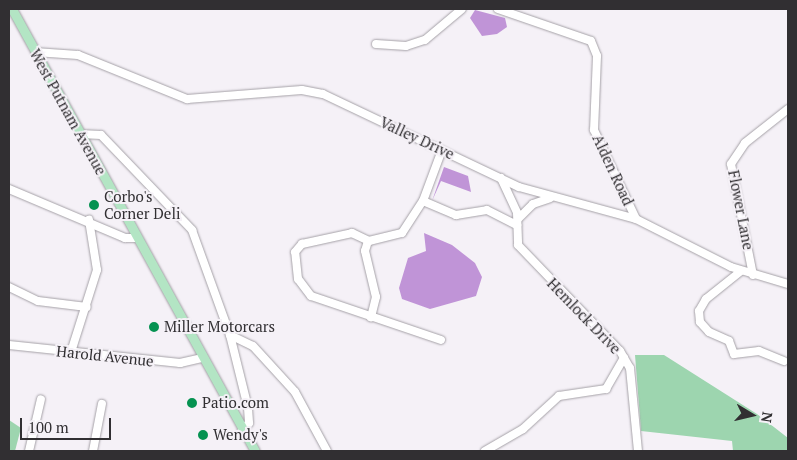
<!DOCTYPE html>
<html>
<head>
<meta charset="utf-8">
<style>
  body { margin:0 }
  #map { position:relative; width:797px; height:460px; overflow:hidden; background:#f5f1f7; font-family:"PT Serif",serif }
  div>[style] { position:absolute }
  .green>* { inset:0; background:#9dd5af }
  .water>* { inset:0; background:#c094d7 }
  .roads { filter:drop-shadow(0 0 1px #a5a1a7) drop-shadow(0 0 1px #a5a1a7) }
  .minor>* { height:8px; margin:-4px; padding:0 4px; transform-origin:4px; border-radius:4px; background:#fff }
  .major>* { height:9px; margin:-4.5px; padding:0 4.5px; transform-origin:4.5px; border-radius:4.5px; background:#b3e5c4 }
  .dots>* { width:14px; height:14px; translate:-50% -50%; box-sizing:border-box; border:2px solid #f5f1f7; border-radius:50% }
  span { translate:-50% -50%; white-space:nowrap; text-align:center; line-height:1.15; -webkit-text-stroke:4px #f5f1f7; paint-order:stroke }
  .street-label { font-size:15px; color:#312f32 }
  .poi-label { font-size:15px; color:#312f32 }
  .left { translate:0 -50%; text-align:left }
  .frame { position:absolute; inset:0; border:10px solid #312f32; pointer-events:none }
  .north { position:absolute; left:727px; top:390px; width:50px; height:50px; -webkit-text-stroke:4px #f5f1f7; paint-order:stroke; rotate:99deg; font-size:14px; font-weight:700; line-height:20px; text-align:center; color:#312f32 }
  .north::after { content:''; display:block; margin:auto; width:18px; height:22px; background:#312f32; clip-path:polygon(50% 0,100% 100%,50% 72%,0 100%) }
  .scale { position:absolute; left:20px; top:418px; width:91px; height:22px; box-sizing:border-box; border:2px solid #312f32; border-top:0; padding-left:6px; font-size:15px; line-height:18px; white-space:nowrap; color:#312f32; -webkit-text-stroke:4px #f5f1f7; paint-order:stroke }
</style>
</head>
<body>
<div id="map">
  <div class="green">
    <i style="clip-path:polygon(635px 355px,664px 355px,757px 414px,788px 438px,788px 451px,733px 451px,732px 441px,641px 431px)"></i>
    <i style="clip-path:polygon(9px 420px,21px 428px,15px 451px,9px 451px)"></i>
  </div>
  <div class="water">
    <i style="clip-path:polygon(475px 10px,505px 18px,507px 27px,497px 34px,482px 36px,470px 18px)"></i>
    <i style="clip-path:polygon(444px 167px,468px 176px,471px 192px,441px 181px,432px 201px)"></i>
    <i style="clip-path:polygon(424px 233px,452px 245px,475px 263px,482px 277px,476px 296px,430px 309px,402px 299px,399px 288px,408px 258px,426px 251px)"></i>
  </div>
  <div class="roads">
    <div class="minor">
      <i style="left:498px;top:9px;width:98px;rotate:19deg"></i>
      <i style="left:591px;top:41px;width:16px;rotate:68deg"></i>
      <i style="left:597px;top:56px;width:74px;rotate:92.3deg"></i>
      <i style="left:594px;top:130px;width:98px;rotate:64.7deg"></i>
      <i style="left:376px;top:44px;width:30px;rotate:4deg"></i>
      <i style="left:406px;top:46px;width:20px;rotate:-18deg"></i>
      <i style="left:425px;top:40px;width:48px;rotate:-40deg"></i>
      <i style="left:35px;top:52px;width:43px;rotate:4deg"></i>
      <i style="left:78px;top:55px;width:118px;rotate:22deg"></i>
      <i style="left:187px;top:99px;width:115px;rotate:-4.5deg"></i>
      <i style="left:302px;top:90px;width:21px;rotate:11deg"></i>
      <i style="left:323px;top:94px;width:217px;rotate:25.4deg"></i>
      <i style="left:519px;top:187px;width:121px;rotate:15.3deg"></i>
      <i style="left:636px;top:219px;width:106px;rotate:26.8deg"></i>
      <i style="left:731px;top:267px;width:59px;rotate:16.6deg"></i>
      <i style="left:80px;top:134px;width:21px;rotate:3deg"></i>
      <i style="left:101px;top:135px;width:132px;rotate:46.2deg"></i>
      <i style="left:192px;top:230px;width:112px;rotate:70.1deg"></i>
      <i style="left:230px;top:335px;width:75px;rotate:76.1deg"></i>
      <i style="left:248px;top:408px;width:15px;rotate:86deg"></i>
      <i style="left:249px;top:423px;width:10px;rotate:135deg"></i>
      <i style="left:501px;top:178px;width:38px;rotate:65deg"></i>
      <i style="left:517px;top:213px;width:32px;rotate:88deg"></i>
      <i style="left:518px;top:245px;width:147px;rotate:46.1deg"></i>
      <i style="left:620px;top:351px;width:20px;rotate:60deg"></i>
      <i style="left:630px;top:368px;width:83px;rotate:84.5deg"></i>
      <i style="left:9px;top:189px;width:126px;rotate:22.9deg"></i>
      <i style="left:125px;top:238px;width:11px"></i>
      <i style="left:423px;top:201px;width:36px;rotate:23deg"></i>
      <i style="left:456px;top:215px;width:31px;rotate:-9deg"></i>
      <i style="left:487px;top:210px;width:34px;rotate:27deg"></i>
      <i style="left:518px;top:219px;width:21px;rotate:-45deg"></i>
      <i style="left:533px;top:204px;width:18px;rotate:-19deg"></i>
      <i style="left:368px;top:241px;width:10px;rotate:107deg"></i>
      <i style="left:365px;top:251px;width:47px;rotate:76.6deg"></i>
      <i style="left:376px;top:297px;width:21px;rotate:104deg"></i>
      <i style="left:741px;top:271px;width:45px;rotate:141.3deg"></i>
      <i style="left:706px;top:299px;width:14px;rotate:120deg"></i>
      <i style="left:699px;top:311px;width:11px;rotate:85deg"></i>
      <i style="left:700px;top:322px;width:13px;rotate:48deg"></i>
      <i style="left:709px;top:332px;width:22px;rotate:24deg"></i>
      <i style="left:729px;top:341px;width:14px;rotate:69deg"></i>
      <i style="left:734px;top:354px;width:25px;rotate:-7deg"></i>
      <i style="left:759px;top:351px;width:27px;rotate:22deg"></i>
      <i style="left:753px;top:275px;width:113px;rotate:-101.2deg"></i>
      <i style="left:731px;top:164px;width:25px;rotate:-56deg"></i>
      <i style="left:745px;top:143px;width:55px;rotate:-38.3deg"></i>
      <i style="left:9px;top:287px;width:32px;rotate:26deg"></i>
      <i style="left:38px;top:301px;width:49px;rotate:7deg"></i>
      <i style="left:230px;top:335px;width:25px;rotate:26deg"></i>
      <i style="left:253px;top:346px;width:62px;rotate:47.6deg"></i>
      <i style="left:295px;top:392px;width:67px;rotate:61.5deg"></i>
      <i style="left:441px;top:340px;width:137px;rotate:-161.3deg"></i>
      <i style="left:311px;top:296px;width:21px;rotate:-127deg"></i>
      <i style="left:298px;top:279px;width:27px;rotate:-96deg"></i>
      <i style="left:295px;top:252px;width:11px;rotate:-49deg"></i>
      <i style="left:302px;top:244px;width:51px;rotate:-12.4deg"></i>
      <i style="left:352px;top:233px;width:19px;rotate:25deg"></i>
      <i style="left:369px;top:241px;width:34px;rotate:-14deg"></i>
      <i style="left:402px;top:233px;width:38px;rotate:-57deg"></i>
      <i style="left:423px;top:201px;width:54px;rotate:-69.6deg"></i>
      <i style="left:9px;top:345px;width:172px;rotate:6deg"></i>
      <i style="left:180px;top:363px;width:22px;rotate:-13deg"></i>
      <i style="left:71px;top:352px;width:86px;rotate:-72.4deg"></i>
      <i style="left:97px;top:270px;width:51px;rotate:-99.1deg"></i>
      <i style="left:29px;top:451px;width:53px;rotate:-77deg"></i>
      <i style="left:93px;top:451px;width:48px;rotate:-79.2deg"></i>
      <i style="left:485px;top:451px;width:44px;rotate:-30.1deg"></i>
      <i style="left:523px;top:429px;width:49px;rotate:-42.5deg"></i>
      <i style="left:559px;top:396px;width:48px;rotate:-8.5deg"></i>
      <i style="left:606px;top:389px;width:36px;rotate:-60deg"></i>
    </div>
    <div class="major">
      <i style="left:12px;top:9px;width:504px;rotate:61.2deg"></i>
    </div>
  </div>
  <div class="dots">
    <i style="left:94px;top:205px;background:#059251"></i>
    <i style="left:154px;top:327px;background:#059251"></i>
    <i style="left:192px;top:403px;background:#059251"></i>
    <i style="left:203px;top:435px;background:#059251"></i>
  </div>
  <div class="street-label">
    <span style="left:68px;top:112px;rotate:61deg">West Putnam Avenue</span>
    <span style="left:417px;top:138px;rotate:25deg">Valley Drive</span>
    <span style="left:613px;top:170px;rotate:65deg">Alden Road</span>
    <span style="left:741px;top:210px;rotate:79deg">Flower Lane</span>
    <span style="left:584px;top:316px;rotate:46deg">Hemlock Drive</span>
    <span style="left:105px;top:356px;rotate:6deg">Harold Avenue</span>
  </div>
  <div class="poi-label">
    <span class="left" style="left:104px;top:205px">Corbo's<br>Corner Deli</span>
    <span class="left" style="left:164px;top:327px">Miller Motorcars</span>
    <span class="left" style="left:202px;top:403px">Patio.com</span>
    <span class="left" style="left:213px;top:435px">Wendy's</span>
  </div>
  <div class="frame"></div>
  <div class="north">N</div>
  <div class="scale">100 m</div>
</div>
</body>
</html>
